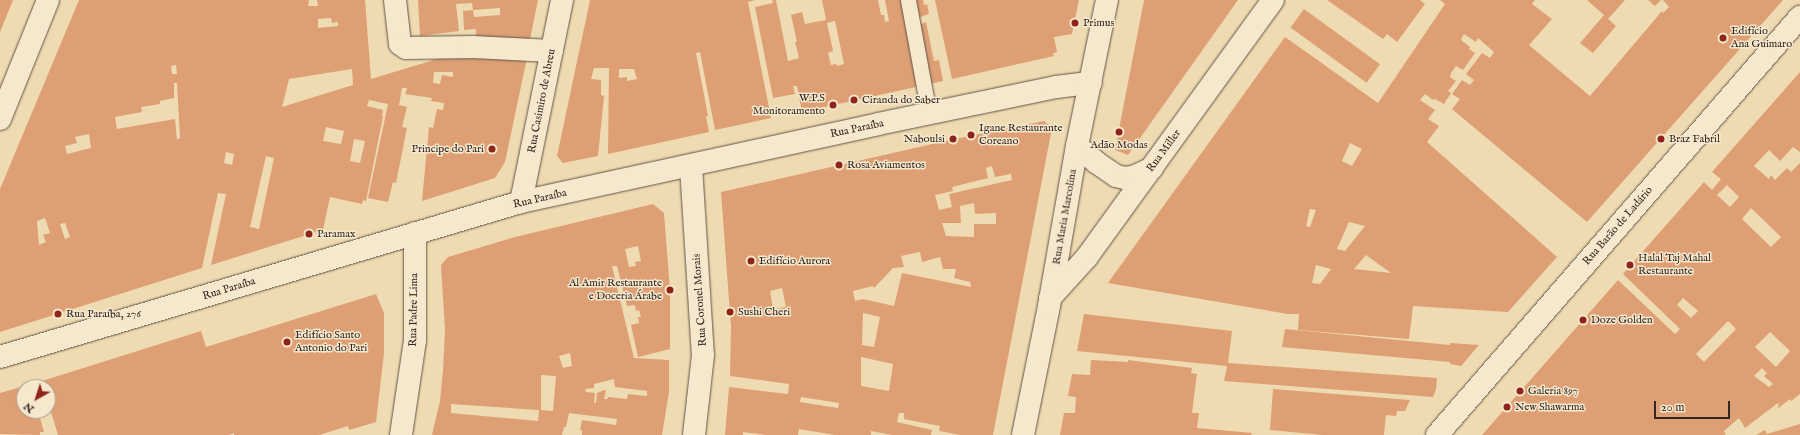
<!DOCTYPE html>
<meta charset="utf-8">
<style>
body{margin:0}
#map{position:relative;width:1800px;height:435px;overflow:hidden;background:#efdbb2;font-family:"IM FELL English",serif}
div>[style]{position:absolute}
.building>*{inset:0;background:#de9f75;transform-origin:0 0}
.roads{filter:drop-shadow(0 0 1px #625446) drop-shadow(0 0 1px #625446)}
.lane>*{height:15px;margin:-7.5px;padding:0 7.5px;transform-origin:7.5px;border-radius:7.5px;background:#f5e8cd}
.street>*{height:22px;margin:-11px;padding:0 11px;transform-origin:11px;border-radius:11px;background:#f5e8cd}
.secondary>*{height:22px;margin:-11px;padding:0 11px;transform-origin:11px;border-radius:11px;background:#f5e8cd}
.dots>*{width:11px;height:11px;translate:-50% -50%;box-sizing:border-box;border:2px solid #f5e8cd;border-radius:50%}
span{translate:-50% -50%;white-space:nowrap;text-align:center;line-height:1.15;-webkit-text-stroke:3px #f5e8cd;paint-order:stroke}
.poi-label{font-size:11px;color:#332722}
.left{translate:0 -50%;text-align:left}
.right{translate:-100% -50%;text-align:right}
.street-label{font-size:11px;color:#332722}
.north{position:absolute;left:16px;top:379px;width:40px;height:40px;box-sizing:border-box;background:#f5e8cd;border:1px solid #a79b89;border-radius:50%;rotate:219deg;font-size:11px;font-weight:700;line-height:16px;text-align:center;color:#332722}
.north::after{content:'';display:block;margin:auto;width:14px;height:18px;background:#8f2418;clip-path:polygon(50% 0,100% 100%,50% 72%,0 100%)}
.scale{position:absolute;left:1654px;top:401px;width:76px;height:18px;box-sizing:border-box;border:2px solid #332722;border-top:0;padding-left:5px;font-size:12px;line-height:14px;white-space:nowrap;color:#332722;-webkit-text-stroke:3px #f5e8cd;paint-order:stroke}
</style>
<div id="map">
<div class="building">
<i style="clip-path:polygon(0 0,13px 0,0 32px)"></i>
<i style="clip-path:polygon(evenodd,79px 0,309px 0,308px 6px,318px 6px,317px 0,365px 0,371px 79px,437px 59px,527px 58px,505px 162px,495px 178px,422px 201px,429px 127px,433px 128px,437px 109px,443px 110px,444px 103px,431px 101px,432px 98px,405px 94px,407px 88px,402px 88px,399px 105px,407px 107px,402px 127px,407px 128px,396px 183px,393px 182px,388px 202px,368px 198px,388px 104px,369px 100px,367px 106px,383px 110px,382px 116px,383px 117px,366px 201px,363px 200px,362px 204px,330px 197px,323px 230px,211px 265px,226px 194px,218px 193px,202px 268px,0 332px,0 189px,79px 0,331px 18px,332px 23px,338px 22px,338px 26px,318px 28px,318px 19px,331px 18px,79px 0,176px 65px,177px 74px,172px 74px,171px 66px,176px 65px,79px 0,352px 69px,353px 85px,282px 107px,289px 79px,352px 69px,79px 0,434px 72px,453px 72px,453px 77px,442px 75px,440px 84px,433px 83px,434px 72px,79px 0,174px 83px,177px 83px,180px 138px,177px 140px,175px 119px,117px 129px,115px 117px,142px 112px,141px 107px,160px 104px,160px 101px,174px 98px,174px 83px,79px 0,326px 127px,344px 131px,341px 144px,323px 141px,326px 127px,79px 0,89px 134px,91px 148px,67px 154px,65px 146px,77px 143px,75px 137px,89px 134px,79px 0,354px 139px,365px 141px,360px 163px,350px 161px,354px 139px,79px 0,453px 148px,463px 150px,462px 154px,452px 152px,453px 148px,79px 0,226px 152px,234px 154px,232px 165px,224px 163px,226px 152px,79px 0,266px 156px,274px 158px,259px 229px,250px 227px,266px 156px,79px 0,45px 218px,50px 233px,43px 235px,46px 242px,39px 245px,37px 221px,45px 218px,79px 0,65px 223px,70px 237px,65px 239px,60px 224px,65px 223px)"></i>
<i style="clip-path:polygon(evenodd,418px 0,538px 0,529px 44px,476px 43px,476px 29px,464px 30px,463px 11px,473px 10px,472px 3px,456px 4px,459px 31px,420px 36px,418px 0,500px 8px,500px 15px,474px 17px,473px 10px,500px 8px)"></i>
<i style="clip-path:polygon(evenodd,590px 0,755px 0,748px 2px,771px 118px,715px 130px,700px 52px,696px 53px,708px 116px,706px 116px,709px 132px,608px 154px,609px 68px,594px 68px,591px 79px,601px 80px,601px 95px,604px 96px,598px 156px,563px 163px,557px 156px,590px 0,619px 69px,634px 69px,637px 79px,627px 81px,627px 77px,619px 78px,619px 69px)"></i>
<i style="clip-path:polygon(evenodd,772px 0,776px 0,788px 61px,799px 58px,795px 42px,797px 42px,791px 15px,802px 12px,805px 24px,826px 20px,822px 0,878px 0,881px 15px,884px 15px,885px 22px,889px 21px,885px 0,923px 0,924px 5px,927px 4px,929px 14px,920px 17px,921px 24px,926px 22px,934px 61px,939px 60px,943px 81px,802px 112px,797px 86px,793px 86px,795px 94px,773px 98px,755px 7px,773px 3px,772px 0,835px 21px,844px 64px,837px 66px,836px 64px,831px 65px,828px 53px,833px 51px,827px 23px,835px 21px)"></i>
<i style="clip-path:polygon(935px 0,1079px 0,1072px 34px,1054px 37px,1057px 52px,1053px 53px,1054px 56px,952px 79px)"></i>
<i style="clip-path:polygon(1144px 0,1238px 0,1128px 155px,1115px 150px)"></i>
<i style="clip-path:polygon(1327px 0,1420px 0,1425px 4px,1397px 42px,1387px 34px,1383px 39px)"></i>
<i style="clip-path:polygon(evenodd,1440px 0,1535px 0,1532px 4px,1552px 19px,1529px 45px,1590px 96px,1662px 11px,1663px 13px,1669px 7px,1663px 0,1783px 0,1587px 222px,1452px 109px,1460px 99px,1452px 94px,1462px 80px,1470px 85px,1474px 80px,1466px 74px,1482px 53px,1490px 58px,1494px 52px,1478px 38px,1476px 42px,1464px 34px,1461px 40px,1470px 47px,1469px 49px,1475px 53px,1463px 70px,1456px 66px,1451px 73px,1450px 77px,1456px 81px,1448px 91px,1451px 93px,1444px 104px,1435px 99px,1433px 100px,1425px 94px,1420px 100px,1435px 110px,1428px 119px,1439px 126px,1427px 142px,1557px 257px,1508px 312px,1413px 306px,1409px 339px,1298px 330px,1299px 314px,1288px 314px,1108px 283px,1285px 37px,1378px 103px,1445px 4px,1440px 0,1350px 143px,1362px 149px,1352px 166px,1342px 161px,1350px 143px,1440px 0,1310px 209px,1316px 210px,1310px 227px,1306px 226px,1310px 209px,1440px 0,1349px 222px,1365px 226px,1345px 251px,1337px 249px,1349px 222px,1440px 0,1366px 255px,1391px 273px,1354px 269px,1366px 255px,1440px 0,1316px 265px,1331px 269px,1320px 284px,1312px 283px,1316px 265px)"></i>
<i style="clip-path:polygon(1587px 0,1625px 0,1608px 19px,1616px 26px,1593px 53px,1580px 43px,1604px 15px)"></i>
<i style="clip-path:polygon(1648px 0,1661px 0,1655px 6px)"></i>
<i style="left:1304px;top:9px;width:94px;height:23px;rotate:36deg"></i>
<i style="clip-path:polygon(evenodd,1800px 72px,1800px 152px,1793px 147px,1780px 161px,1769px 150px,1754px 166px,1769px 179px,1771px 175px,1775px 180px,1787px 168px,1791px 172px,1800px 163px,1800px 394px,1791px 401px,1790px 399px,1777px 409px,1779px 405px,1778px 403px,1745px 428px,1739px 418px,1724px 431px,1726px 435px,1482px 435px,1618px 280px,1675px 334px,1680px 329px,1623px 274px,1704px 182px,1712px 190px,1721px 179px,1712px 172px,1800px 72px,1727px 185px,1739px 197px,1730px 207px,1717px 195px,1727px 185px,1800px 72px,1751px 208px,1781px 237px,1771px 247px,1742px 219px,1751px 208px,1800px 72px,1683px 298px,1698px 311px,1691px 318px,1677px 305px,1683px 298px,1800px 72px,1728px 321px,1736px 329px,1704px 362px,1696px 354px,1728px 321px,1800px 72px,1770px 332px,1790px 351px,1776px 367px,1755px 347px,1770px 332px,1800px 72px,1762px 368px,1767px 373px,1764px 376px,1773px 384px,1769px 387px,1754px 376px,1762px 368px)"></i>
<i style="clip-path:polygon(evenodd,1044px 121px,1052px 128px,993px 435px,961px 435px,939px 431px,940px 426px,904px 419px,904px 413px,899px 413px,897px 422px,932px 430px,931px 435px,892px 435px,871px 431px,871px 435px,835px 435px,799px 429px,798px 435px,767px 435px,743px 432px,743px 435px,725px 435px,729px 387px,788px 394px,789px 384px,730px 376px,731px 327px,721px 192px,950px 140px,1044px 121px,992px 166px,995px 177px,1011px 174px,1012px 180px,949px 194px,952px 207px,939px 210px,935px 195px,953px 191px,952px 187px,988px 178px,986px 168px,992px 166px,1044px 121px,974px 203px,975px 214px,996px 213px,996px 224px,974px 224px,974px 237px,946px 236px,942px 223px,961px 223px,960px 206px,974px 203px,1044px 121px,920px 252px,922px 262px,940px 257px,943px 269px,956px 269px,954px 278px,970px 282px,971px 287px,902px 273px,894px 306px,863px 299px,855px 301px,853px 291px,873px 286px,874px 288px,893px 268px,904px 267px,901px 256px,920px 252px,1044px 121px,782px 288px,786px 307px,773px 309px,770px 291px,782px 288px,1044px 121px,863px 313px,880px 317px,874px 347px,862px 345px,863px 313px,1044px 121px,861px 357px,893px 364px,889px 391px,861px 386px,861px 357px,1044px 121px,801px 397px,839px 403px,838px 408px,800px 402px,801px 397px)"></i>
<i style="clip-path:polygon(evenodd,653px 204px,664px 213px,670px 290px,670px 349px,638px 357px,631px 325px,639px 323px,638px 317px,641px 317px,639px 310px,636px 311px,635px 305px,627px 306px,617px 266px,612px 266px,634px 358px,669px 360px,669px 392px,662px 435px,582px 435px,582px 430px,580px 430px,582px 420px,616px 425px,617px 419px,569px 413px,566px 427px,564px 427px,562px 435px,432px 435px,440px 401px,443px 370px,445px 330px,441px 265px,448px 257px,515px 237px,653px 204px,638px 246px,641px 261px,635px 262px,636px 266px,629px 267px,625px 249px,638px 246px,653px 204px,570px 353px,572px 366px,563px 368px,559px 356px,570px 353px,653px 204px,541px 375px,556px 376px,553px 411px,541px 410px,541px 375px,653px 204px,614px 379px,615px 387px,647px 391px,647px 396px,628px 394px,627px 399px,608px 397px,607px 399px,604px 399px,606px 390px,604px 390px,597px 393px,596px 403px,594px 403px,595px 393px,586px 392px,585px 389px,594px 388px,594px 384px,614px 379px,653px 204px,451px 404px,539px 410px,538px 421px,451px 413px,451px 404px)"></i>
<i style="clip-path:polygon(376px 294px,384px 313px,384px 353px,376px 422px,349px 430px,348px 426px,319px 435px,234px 435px,234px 433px,229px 435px,58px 435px,48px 402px,48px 387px,43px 387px,42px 381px,201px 331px,206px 347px)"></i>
<i style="clip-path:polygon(1084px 314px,1232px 331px,1228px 363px,1437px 378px,1436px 389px,1433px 397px,1224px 381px,1227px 366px,1077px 351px)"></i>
<i style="clip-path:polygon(1285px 329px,1450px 345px,1450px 343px,1479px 345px,1461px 366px,1450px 364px,1450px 362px,1282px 347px)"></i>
<i style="clip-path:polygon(1091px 360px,1128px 362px,1128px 360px,1192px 368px,1191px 373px,1197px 374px,1192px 413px,1199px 413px,1197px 428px,1252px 433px,1251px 435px,1060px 435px,1064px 413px,1075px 413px,1076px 397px,1068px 396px,1072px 374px,1090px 375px)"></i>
<i style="clip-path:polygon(31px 384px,31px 387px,24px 387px,24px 411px,38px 411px,44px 432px,40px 432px,40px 435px,0 434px,0 393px)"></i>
<i style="clip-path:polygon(1273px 389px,1410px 400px,1405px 411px,1397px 411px,1396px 416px,1386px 415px,1384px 435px,1323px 435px,1270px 430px)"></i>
<i style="clip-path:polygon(1800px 424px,1800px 435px,1756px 435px,1765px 430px,1767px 434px)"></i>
</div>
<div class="roads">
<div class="lane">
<i style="left:908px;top:0;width:116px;rotate:79.6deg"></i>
</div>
<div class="street">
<i style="left:395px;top:0;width:44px;rotate:83.5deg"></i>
<i style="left:400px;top:44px;width:7px;rotate:34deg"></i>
<i style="left:406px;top:48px;width:67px;rotate:-0.9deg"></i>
<i style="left:473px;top:47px;width:79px;rotate:2.9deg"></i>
<i style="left:521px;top:202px;width:206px;rotate:-78.5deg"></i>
<i style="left:401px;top:435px;width:96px;rotate:-81.6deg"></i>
<i style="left:415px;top:340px;width:107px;rotate:-90deg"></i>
</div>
<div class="secondary">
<i style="left:0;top:119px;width:128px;rotate:-68deg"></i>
<i style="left:1077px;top:146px;width:26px;rotate:40deg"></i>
<i style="left:1097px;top:163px;width:23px;rotate:34deg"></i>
<i style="left:1116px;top:176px;width:9px;rotate:13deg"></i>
<i style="left:1125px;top:178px;width:8px;rotate:-7deg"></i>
<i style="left:1133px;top:177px;width:21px;rotate:-25deg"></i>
<i style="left:691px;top:166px;width:189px;rotate:86.4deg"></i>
<i style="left:703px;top:355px;width:81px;rotate:96.4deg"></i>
<i style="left:1050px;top:298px;width:55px;rotate:-47.9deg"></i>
<i style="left:1087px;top:257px;width:317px;rotate:-54.1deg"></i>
<i style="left:0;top:357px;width:544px;rotate:-16.57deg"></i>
<i style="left:521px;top:202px;width:365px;rotate:-12.3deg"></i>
<i style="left:878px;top:124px;width:182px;rotate:-11.7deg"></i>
<i style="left:1056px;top:87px;width:35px;rotate:-7deg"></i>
<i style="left:1023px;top:435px;width:132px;rotate:-78.6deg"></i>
<i style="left:1049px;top:306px;width:162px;rotate:-80.1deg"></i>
<i style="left:1077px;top:146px;width:149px;rotate:-78.4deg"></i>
<i style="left:1437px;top:435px;width:554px;rotate:-49.03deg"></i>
</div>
</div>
<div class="dots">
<i style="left:1075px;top:23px;background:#8f2418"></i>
<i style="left:1723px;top:38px;background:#8f2418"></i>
<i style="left:854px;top:100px;background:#8f2418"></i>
<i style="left:833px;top:105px;background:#8f2418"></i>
<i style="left:1119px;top:132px;background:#8f2418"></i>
<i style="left:971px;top:135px;background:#8f2418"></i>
<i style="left:953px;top:139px;background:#8f2418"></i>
<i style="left:1661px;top:139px;background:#8f2418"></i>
<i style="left:492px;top:149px;background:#8f2418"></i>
<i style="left:839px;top:165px;background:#8f2418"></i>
<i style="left:309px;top:234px;background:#8f2418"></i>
<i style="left:751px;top:261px;background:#8f2418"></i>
<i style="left:1630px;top:265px;background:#8f2418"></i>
<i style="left:670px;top:290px;background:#8f2418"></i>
<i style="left:730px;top:312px;background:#8f2418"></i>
<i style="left:58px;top:314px;background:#8f2418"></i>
<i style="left:1583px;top:320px;background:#8f2418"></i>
<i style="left:287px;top:342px;background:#8f2418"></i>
<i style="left:1520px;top:391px;background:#8f2418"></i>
<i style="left:1507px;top:407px;background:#8f2418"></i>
</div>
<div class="poi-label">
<span class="left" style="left:1083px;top:23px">Primus</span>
<span class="left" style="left:1731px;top:38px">Edifício<br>Ana Guimaro</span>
<span class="right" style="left:825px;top:105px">W.P.S<br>Monitoramento</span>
<span class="left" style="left:862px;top:100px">Ciranda do Saber</span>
<span class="left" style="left:979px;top:135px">Igane Restaurante<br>Coreano</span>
<span class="right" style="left:945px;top:139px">Naboulsi</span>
<span class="left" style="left:1669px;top:139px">Braz Fabril</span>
<span style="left:1119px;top:145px">Adão Modas</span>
<span class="right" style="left:484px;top:149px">Principe do Pari</span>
<span class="left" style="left:847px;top:165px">Rosa Aviamentos</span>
<span class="left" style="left:317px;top:234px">Paramax</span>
<span class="left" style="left:1638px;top:265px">Halal Taj Mahal<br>Restaurante</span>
<span class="left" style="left:759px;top:261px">Edifício Aurora</span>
<span class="right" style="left:662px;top:290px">Al Amir Restaurante<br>e Doceria Árabe</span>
<span class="left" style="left:738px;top:312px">Sushi Cheri</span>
<span class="left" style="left:66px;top:314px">Rua Paraíba, 276</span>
<span class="left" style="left:1591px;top:320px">Doze Golden</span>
<span class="left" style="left:295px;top:342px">Edifício Santo<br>Antonio do Pari</span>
<span class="left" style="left:1528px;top:391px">Galeria 897</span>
<span class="left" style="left:1515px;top:407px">New Shawarma</span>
</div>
<div class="street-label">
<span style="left:542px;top:101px;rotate:-79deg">Rua Casimiro de Abreu</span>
<span style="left:857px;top:129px;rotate:-12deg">Rua Paraíba</span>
<span style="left:1164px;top:151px;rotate:-54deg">Rua Miller</span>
<span style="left:540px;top:199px;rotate:-13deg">Rua Paraíba</span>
<span style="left:1065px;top:217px;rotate:-80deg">Rua Maria Marcolina</span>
<span style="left:1618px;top:226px;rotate:-49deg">Rua Barão de Ladário</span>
<span style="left:229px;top:289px;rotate:-17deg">Rua Paraíba</span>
<span style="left:700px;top:300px;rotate:-94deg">Rua Coronel Morais</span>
<span style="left:414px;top:310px;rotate:-89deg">Rua Padre Lima</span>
</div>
<div class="north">N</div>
<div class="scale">20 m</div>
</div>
